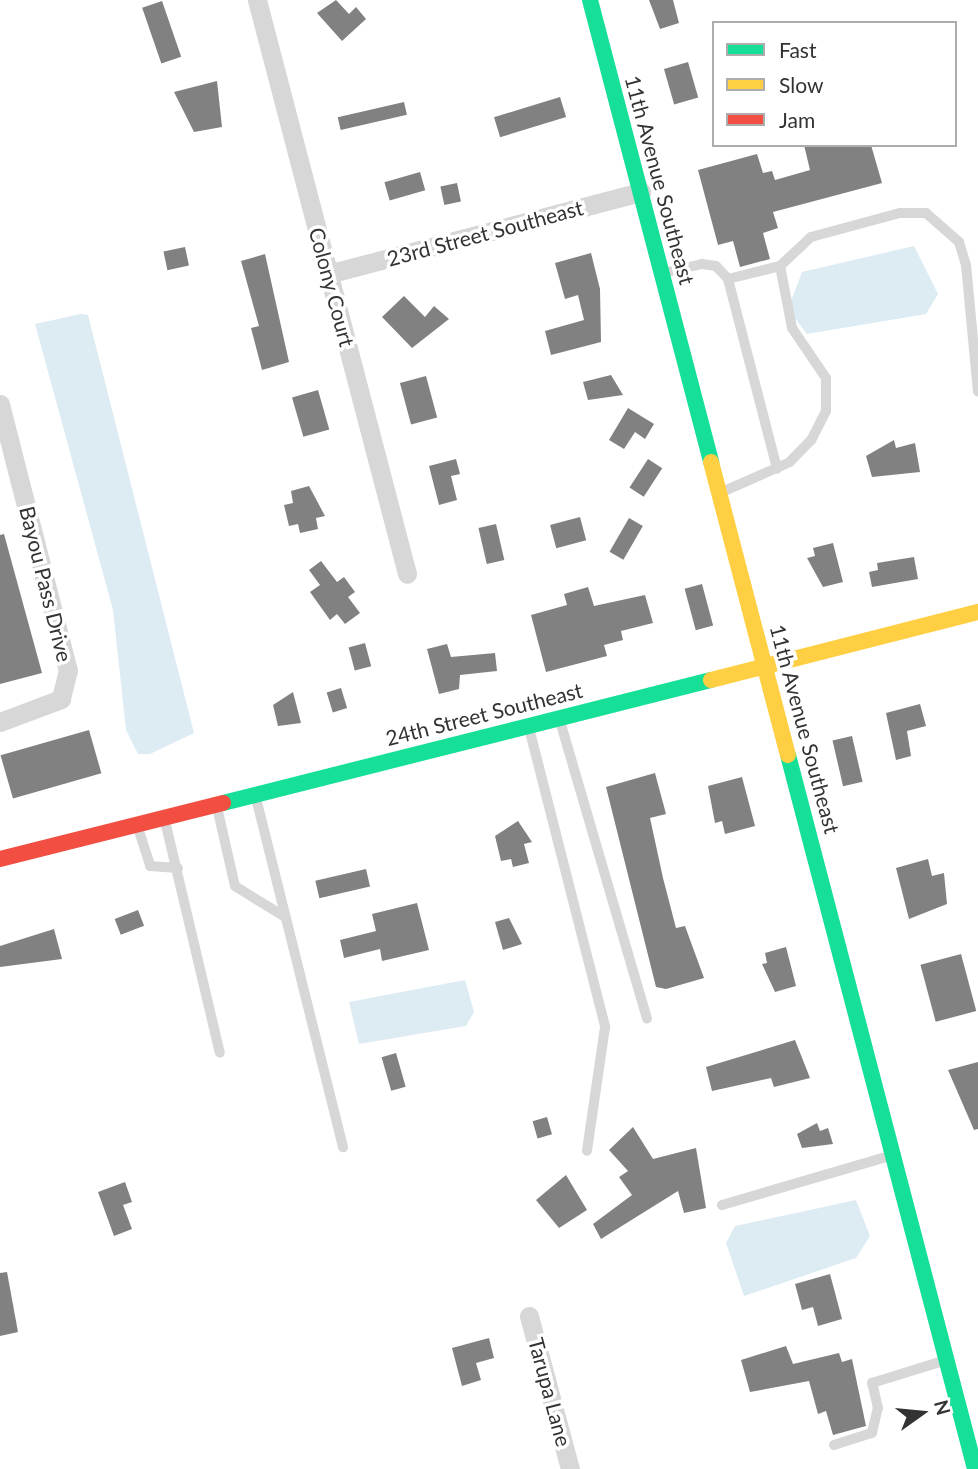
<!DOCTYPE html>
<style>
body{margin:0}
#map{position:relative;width:978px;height:1469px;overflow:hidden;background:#fff;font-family:Lato,sans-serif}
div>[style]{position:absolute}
.water>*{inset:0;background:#ddebf3}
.building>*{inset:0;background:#818181;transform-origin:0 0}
.lane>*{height:10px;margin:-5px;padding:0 5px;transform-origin:5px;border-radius:5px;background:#d7d7d7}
.street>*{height:19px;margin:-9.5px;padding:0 9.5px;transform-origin:9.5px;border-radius:9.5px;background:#d7d7d7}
.fast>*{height:16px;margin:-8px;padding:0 8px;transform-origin:8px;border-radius:8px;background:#16e098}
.slow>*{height:16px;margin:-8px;padding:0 8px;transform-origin:8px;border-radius:8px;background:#ffcf43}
.jam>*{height:16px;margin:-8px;padding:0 8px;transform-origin:8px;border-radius:8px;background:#f24e42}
span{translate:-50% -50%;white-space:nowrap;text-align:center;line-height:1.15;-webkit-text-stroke:7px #fff;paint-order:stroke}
.street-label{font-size:21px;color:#333}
.legend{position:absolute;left:712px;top:21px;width:245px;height:126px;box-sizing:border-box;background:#fff;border:2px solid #adadad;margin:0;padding:9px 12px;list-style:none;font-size:21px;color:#333}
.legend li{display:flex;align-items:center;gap:14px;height:35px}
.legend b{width:35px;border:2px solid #adadad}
.north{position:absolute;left:887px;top:1378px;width:70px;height:70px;-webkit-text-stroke:5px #fff;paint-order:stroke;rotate:75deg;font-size:19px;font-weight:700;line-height:28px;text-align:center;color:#333}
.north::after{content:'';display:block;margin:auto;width:24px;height:32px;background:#333;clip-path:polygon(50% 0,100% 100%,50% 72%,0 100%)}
</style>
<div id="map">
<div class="water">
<i style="clip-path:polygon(914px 246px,938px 294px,926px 314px,807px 334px,788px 309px,802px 272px)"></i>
<i style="clip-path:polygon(81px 314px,88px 315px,194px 733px,150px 754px,138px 754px,126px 730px,113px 610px,35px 324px)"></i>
<i style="clip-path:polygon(465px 980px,474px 1012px,466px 1026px,359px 1044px,349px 1002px)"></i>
<i style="clip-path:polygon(856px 1200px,870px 1236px,856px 1258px,744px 1296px,726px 1243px,735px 1226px)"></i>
</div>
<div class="building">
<i style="clip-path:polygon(336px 0,349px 14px,356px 7px,366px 19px,342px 41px,317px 13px)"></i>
<i style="clip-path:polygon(649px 0,673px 0,679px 23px,660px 29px)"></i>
<i style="left:162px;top:1px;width:59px;height:21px;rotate:71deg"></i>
<i style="left:688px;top:62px;width:37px;height:25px;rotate:74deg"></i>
<i style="clip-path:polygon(217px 81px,222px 127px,194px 132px,174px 92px)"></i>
<i style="left:560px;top:97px;width:21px;height:69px;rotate:73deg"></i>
<i style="left:404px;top:102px;width:13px;height:68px;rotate:77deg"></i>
<i style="clip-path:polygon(804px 145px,871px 145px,882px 183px,773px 212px,778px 228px,763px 233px,770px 259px,740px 267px,733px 241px,718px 245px,698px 170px,757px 154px,763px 173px,772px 171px,775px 180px,810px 170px)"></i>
<i style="left:420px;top:172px;width:19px;height:37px;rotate:74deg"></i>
<i style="left:457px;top:183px;width:19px;height:17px;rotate:78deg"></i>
<i style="left:185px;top:247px;width:19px;height:22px;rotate:78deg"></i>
<i style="clip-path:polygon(591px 253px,600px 289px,601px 342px,551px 355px,545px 331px,584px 320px,578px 295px,565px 299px,555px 263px)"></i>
<i style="clip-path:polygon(265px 254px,289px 362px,262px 370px,251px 328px,259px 326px,241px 261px)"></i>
<i style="clip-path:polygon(404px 296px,425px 317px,434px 306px,449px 319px,412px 348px,382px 317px)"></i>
<i style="clip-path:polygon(611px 375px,623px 395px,588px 400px,583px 382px)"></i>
<i style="left:426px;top:376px;width:43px;height:27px;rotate:75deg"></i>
<i style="left:318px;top:390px;width:41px;height:27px;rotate:74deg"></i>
<i style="clip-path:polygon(628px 408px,654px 424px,645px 439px,635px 432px,624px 449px,609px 440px)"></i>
<i style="clip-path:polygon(894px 440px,896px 448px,915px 443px,920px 472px,872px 477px,866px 456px)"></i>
<i style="clip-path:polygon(456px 459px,460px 474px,451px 476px,457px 500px,439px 505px,429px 466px)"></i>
<i style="left:648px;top:459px;width:17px;height:34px;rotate:33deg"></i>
<i style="clip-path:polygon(309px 486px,325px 516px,316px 518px,318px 529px,300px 533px,298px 524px,289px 526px,284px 505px,293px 503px,291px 491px)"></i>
<i style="left:580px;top:517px;width:24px;height:31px;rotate:75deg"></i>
<i style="left:629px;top:518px;width:16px;height:39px;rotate:30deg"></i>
<i style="left:496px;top:524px;width:37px;height:18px;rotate:77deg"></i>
<i style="clip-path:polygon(4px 534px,42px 673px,0 684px,0 535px)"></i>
<i style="clip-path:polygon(833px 543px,843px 582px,823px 587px,807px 558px,815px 556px,813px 548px)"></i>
<i style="clip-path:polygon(914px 557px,918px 579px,872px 587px,869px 572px,878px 570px,877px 563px)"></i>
<i style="clip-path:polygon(321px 561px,337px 582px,344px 577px,355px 592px,348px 597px,360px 613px,345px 624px,337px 614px,330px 620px,310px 592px,320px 585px,309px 570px)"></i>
<i style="left:702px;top:584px;width:43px;height:18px;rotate:75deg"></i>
<i style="clip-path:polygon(588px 587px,594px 606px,645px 595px,653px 623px,621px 631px,623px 640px,604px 645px,607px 656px,546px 672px,531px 615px,567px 605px,564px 594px)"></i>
<i style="left:365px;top:643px;width:24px;height:17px;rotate:75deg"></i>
<i style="clip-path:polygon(447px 644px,451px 657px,495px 653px,497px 671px,460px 675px,459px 689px,439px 694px,427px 649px)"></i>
<i style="left:341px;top:688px;width:21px;height:15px;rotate:73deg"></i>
<i style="clip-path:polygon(293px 692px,301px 723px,278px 726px,273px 705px)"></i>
<i style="clip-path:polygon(920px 704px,926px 726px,907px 731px,911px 756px,896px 760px,886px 713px)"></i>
<i style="left:89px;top:730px;width:45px;height:92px;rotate:74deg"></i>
<i style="left:852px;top:736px;width:47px;height:20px;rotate:77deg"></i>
<i style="clip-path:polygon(655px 773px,666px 814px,650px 818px,663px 878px,676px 928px,685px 926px,704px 978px,666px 989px,656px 987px,606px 787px)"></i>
<i style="clip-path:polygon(742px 777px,755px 826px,725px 834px,722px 821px,715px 823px,708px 786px)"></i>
<i style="clip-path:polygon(518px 821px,532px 842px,524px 844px,529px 863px,513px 867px,511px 859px,501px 861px,495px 836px)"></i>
<i style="clip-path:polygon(928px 859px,932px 876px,944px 873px,947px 904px,909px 919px,896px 868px)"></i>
<i style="left:366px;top:869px;width:18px;height:52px;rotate:77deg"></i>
<i style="clip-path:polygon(417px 903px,429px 950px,382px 961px,380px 949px,344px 958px,340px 940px,376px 931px,372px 914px)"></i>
<i style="left:138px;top:910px;width:17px;height:25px;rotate:69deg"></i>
<i style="clip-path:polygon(509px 918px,522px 944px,503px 950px,495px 922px)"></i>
<i style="clip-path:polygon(54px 929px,62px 959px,0 967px,0 946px)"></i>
<i style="clip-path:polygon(786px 947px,796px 986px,775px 992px,762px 964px,767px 963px,765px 953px)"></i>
<i style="left:961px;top:954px;width:59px;height:42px;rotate:75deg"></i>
<i style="clip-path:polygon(795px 1040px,810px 1078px,774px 1087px,771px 1078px,712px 1091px,706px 1067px)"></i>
<i style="left:396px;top:1053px;width:35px;height:15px;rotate:74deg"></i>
<i style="clip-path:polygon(978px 1062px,978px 1129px,974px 1130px,948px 1070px)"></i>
<i style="left:547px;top:1117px;width:18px;height:15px;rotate:74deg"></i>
<i style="clip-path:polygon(817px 1123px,820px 1131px,828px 1128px,833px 1144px,802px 1148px,797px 1134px)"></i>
<i style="clip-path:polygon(633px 1127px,653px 1159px,696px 1148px,706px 1208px,684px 1213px,678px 1191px,601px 1239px,593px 1224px,632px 1195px,619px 1177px,628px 1171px,609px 1150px)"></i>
<i style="clip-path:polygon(566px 1175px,587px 1210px,559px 1228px,536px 1200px)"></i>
<i style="clip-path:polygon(125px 1182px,132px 1202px,123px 1205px,132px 1229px,114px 1236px,98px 1192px)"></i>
<i style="clip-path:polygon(7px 1272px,18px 1332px,0 1336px,0 1273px)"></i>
<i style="clip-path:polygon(830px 1274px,842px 1319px,818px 1326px,813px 1307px,802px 1310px,795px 1284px)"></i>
<i style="clip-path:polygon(489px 1338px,494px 1358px,476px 1363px,481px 1380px,462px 1386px,452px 1348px)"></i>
<i style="clip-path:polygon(786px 1346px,793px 1364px,839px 1353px,842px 1362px,852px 1359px,866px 1426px,833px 1435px,826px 1411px,818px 1414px,809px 1381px,750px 1392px,741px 1360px)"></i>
</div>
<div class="lane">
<i style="left:780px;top:266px;width:42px;rotate:-43.1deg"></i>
<i style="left:811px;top:237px;width:92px;rotate:-15.1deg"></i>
<i style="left:900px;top:213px;width:26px"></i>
<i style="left:926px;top:213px;width:44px;rotate:41.3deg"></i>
<i style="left:959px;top:242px;width:24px;rotate:73deg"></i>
<i style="left:966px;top:265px;width:127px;rotate:84.6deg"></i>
<i style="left:663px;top:273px;width:40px;rotate:-13deg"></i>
<i style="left:702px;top:264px;width:14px;rotate:8deg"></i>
<i style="left:716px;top:266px;width:18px;rotate:47deg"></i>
<i style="left:728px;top:279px;width:54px;rotate:-14deg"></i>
<i style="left:780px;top:266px;width:63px;rotate:79deg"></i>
<i style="left:792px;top:328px;width:60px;rotate:55.8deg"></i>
<i style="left:826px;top:378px;width:33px;rotate:90deg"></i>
<i style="left:826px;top:411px;width:33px;rotate:117deg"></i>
<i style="left:811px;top:440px;width:30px;rotate:134deg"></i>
<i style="left:790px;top:462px;width:74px;rotate:156.2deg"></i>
<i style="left:728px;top:279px;width:196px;rotate:75.5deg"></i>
<i style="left:560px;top:721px;width:310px;rotate:73.7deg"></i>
<i style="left:529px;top:728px;width:309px;rotate:75.7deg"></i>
<i style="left:605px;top:1027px;width:125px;rotate:98.3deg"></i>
<i style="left:256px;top:798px;width:360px;rotate:76deg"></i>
<i style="left:217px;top:807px;width:81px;rotate:77.2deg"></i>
<i style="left:235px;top:886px;width:59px;rotate:31.8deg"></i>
<i style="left:165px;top:821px;width:238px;rotate:76.7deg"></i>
<i style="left:138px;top:828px;width:40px;rotate:72deg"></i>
<i style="left:150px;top:866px;width:28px;rotate:4deg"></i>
<i style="left:722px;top:1205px;width:175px;rotate:-16.3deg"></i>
<i style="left:834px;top:1445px;width:40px;rotate:-18deg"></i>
<i style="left:872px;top:1433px;width:26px;rotate:-77deg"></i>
<i style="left:878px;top:1408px;width:26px;rotate:-103deg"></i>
<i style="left:872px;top:1383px;width:74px;rotate:-17.2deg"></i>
</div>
<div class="street">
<i style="left:257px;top:0;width:593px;rotate:75.35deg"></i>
<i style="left:328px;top:274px;width:324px;rotate:-14.7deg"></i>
<i style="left:0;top:404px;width:275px;rotate:75.7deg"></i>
<i style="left:68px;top:670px;width:30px;rotate:104deg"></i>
<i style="left:61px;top:699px;width:65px;rotate:159.3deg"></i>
<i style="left:529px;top:1316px;width:158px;rotate:75deg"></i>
</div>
<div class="fast">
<i style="left:590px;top:0;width:478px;rotate:75.3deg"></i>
<i style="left:788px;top:755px;width:738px;rotate:75.32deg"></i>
<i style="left:223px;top:803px;width:503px;rotate:-14.15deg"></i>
</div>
<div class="slow">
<i style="left:711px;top:462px;width:303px;rotate:75.3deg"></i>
<i style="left:711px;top:680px;width:276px;rotate:-14.3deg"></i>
</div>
<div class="jam">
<i style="left:0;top:859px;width:230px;rotate:-14.1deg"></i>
</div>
<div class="street-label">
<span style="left:660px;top:180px;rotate:75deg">11th Avenue Southeast</span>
<span style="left:485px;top:233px;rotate:-15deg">23rd Street Southeast</span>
<span style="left:332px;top:287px;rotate:75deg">Colony Court</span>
<span style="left:46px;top:584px;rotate:76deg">Bayou Pass Drive</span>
<span style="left:484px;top:714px;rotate:-14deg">24th Street Southeast</span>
<span style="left:805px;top:729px;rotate:75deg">11th Avenue Southeast</span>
<span style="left:550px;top:1392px;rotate:75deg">Tarupa Lane</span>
</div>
<ul class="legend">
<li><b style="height:9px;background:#16e098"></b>Fast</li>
<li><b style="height:9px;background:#ffcf43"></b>Slow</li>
<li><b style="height:9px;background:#f24e42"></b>Jam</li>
</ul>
<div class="north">N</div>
</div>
